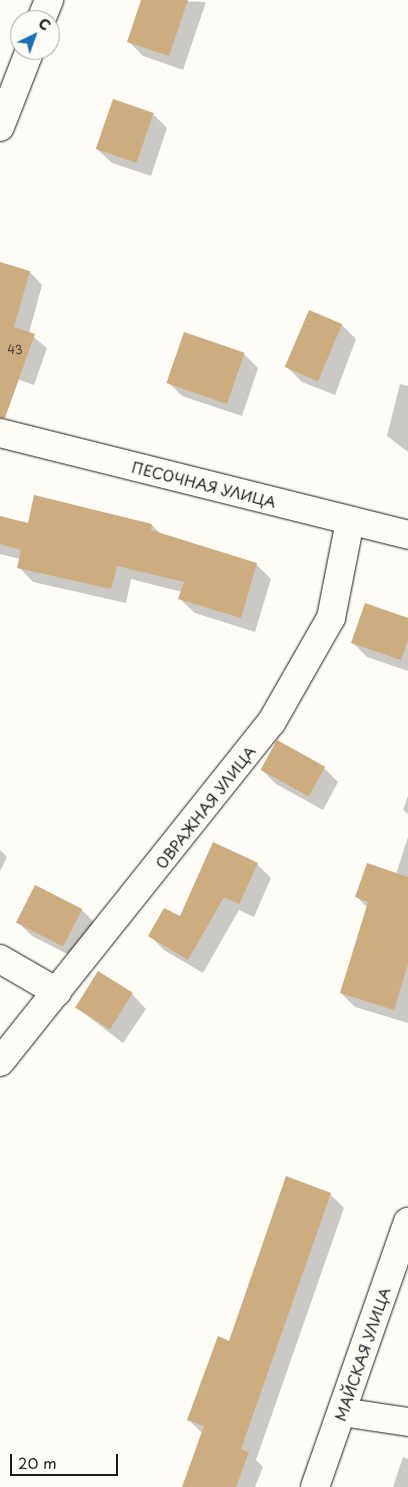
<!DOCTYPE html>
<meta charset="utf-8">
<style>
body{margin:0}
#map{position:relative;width:408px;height:1487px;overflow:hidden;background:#fdfcf7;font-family:"Playpen Sans",sans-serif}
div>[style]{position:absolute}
.shadow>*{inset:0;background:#0003}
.building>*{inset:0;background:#ccad80;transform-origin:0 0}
.roads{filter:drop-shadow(0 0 1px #1c1c1c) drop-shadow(0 0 1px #1c1c1c)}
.minor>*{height:28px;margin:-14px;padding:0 14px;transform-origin:14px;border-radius:14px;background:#fdfcf7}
span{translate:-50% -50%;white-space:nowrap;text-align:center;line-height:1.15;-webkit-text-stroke:4px #fdfcf7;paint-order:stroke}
.number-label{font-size:12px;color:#484035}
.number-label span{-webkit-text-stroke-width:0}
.street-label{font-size:15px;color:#1c1c1c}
.north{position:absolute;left:10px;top:10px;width:50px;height:50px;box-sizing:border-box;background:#fdfcf7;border:1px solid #a3a29f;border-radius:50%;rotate:42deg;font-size:14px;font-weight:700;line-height:20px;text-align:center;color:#1c1c1c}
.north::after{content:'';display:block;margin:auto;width:18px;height:22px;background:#1f6fb2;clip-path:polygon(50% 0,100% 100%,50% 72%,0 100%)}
.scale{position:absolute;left:10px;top:1454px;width:108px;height:22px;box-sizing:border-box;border:2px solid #1c1c1c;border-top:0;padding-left:6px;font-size:15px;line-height:18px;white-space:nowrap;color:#1c1c1c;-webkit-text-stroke:4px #fdfcf7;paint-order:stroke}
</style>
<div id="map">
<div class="shadow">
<i style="clip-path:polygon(143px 0,206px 2px,183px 70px,143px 56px,129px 42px)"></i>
<i style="clip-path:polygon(153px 114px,167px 128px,151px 176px,112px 163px,97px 149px)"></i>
<i style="clip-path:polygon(1px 264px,30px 272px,42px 285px,29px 333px,47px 348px,34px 385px,0 373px)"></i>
<i style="clip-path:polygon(309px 312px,342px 325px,356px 339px,335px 395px,302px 382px,288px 368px)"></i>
<i style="clip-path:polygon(244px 354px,258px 368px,242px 416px,182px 396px,168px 382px)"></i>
<i style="clip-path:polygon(400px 384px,408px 386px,408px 452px,387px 436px)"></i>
<i style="clip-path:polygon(0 517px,29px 524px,152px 525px,162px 535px,256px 564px,271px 579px,255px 632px,195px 613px,180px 599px,182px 592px,131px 579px,126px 603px,33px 582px,19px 567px,20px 559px,0 554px)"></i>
<i style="clip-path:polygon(408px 619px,408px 671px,367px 657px,353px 643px)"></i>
<i style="clip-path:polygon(324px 768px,338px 782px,323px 810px,276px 784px,262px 770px)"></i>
<i style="clip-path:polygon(408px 796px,408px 814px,403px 810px)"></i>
<i style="clip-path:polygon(408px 837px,408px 1023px,355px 1007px,341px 993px,368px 908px,357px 897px,396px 874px)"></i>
<i style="clip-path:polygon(0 850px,7px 857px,0 871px)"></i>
<i style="clip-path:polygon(257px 864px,271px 878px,254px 917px,239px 910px,203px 973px,164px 950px,150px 936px)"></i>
<i style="clip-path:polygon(82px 910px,96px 924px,77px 959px,32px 936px,18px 922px)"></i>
<i style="clip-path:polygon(132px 994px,146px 1009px,123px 1043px,76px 1007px)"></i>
<i style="clip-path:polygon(330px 1194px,344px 1208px,256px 1460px,263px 1467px,255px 1487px,183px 1487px,203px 1434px,188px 1419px,230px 1342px)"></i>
<i style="clip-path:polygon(403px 1457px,408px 1459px,408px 1487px,393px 1487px)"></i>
</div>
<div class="building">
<i style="clip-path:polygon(141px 0,188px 0,169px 56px,127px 42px)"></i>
<i style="left:113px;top:99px;width:43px;height:53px;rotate:19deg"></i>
<i style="clip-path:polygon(0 262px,30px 271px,14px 327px,35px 334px,5px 418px,0 418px)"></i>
<i style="left:309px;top:310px;width:36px;height:62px;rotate:23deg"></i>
<i style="left:184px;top:332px;width:64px;height:54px;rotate:19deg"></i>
<i style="clip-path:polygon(34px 495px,152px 524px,151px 530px,257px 563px,241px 618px,178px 599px,184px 582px,117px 566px,111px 589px,17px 568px,21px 550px,0 544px,0 516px,28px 523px)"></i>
<i style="clip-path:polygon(365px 603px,408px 618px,408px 640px,401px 660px,351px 643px)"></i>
<i style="left:277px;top:740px;width:55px;height:34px;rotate:29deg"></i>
<i style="clip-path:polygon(213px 842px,258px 863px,239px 904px,224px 897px,188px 960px,148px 936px,164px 908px,180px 916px)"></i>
<i style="clip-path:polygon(367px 863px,408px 877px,408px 964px,394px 1010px,340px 993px,368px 902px,355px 897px)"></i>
<i style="left:35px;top:885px;width:53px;height:42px;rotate:27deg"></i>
<i style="left:98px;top:971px;width:41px;height:43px;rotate:32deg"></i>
<i style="clip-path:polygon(286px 1176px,331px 1193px,241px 1449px,249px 1452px,236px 1487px,182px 1487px,204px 1426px,187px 1420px,218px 1336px,229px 1341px)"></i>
</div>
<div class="roads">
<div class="minor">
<i style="left:41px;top:20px;width:22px;rotate:-68deg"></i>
<i style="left:0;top:127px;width:83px;rotate:-68.7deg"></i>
<i style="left:0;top:433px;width:421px;rotate:14deg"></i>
<i style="left:0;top:959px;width:66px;rotate:30.1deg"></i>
<i style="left:0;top:1062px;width:434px;rotate:-51.4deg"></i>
<i style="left:271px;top:723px;width:121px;rotate:-60.3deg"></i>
<i style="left:331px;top:618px;width:99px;rotate:-78.9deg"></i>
<i style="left:342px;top:1412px;width:67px;rotate:8.6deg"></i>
<i style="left:315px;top:1487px;width:281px;rotate:-70.7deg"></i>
</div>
</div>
<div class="number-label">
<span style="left:15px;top:350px">43</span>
</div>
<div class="street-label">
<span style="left:204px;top:484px;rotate:14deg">ПЕСОЧНАЯ УЛИЦА</span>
<span style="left:205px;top:807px;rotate:-52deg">ОВРАЖНАЯ УЛИЦА</span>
<span style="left:362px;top:1354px;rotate:-71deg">МАЙСКАЯ УЛИЦА</span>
</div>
<div class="north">С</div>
<div class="scale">20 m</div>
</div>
